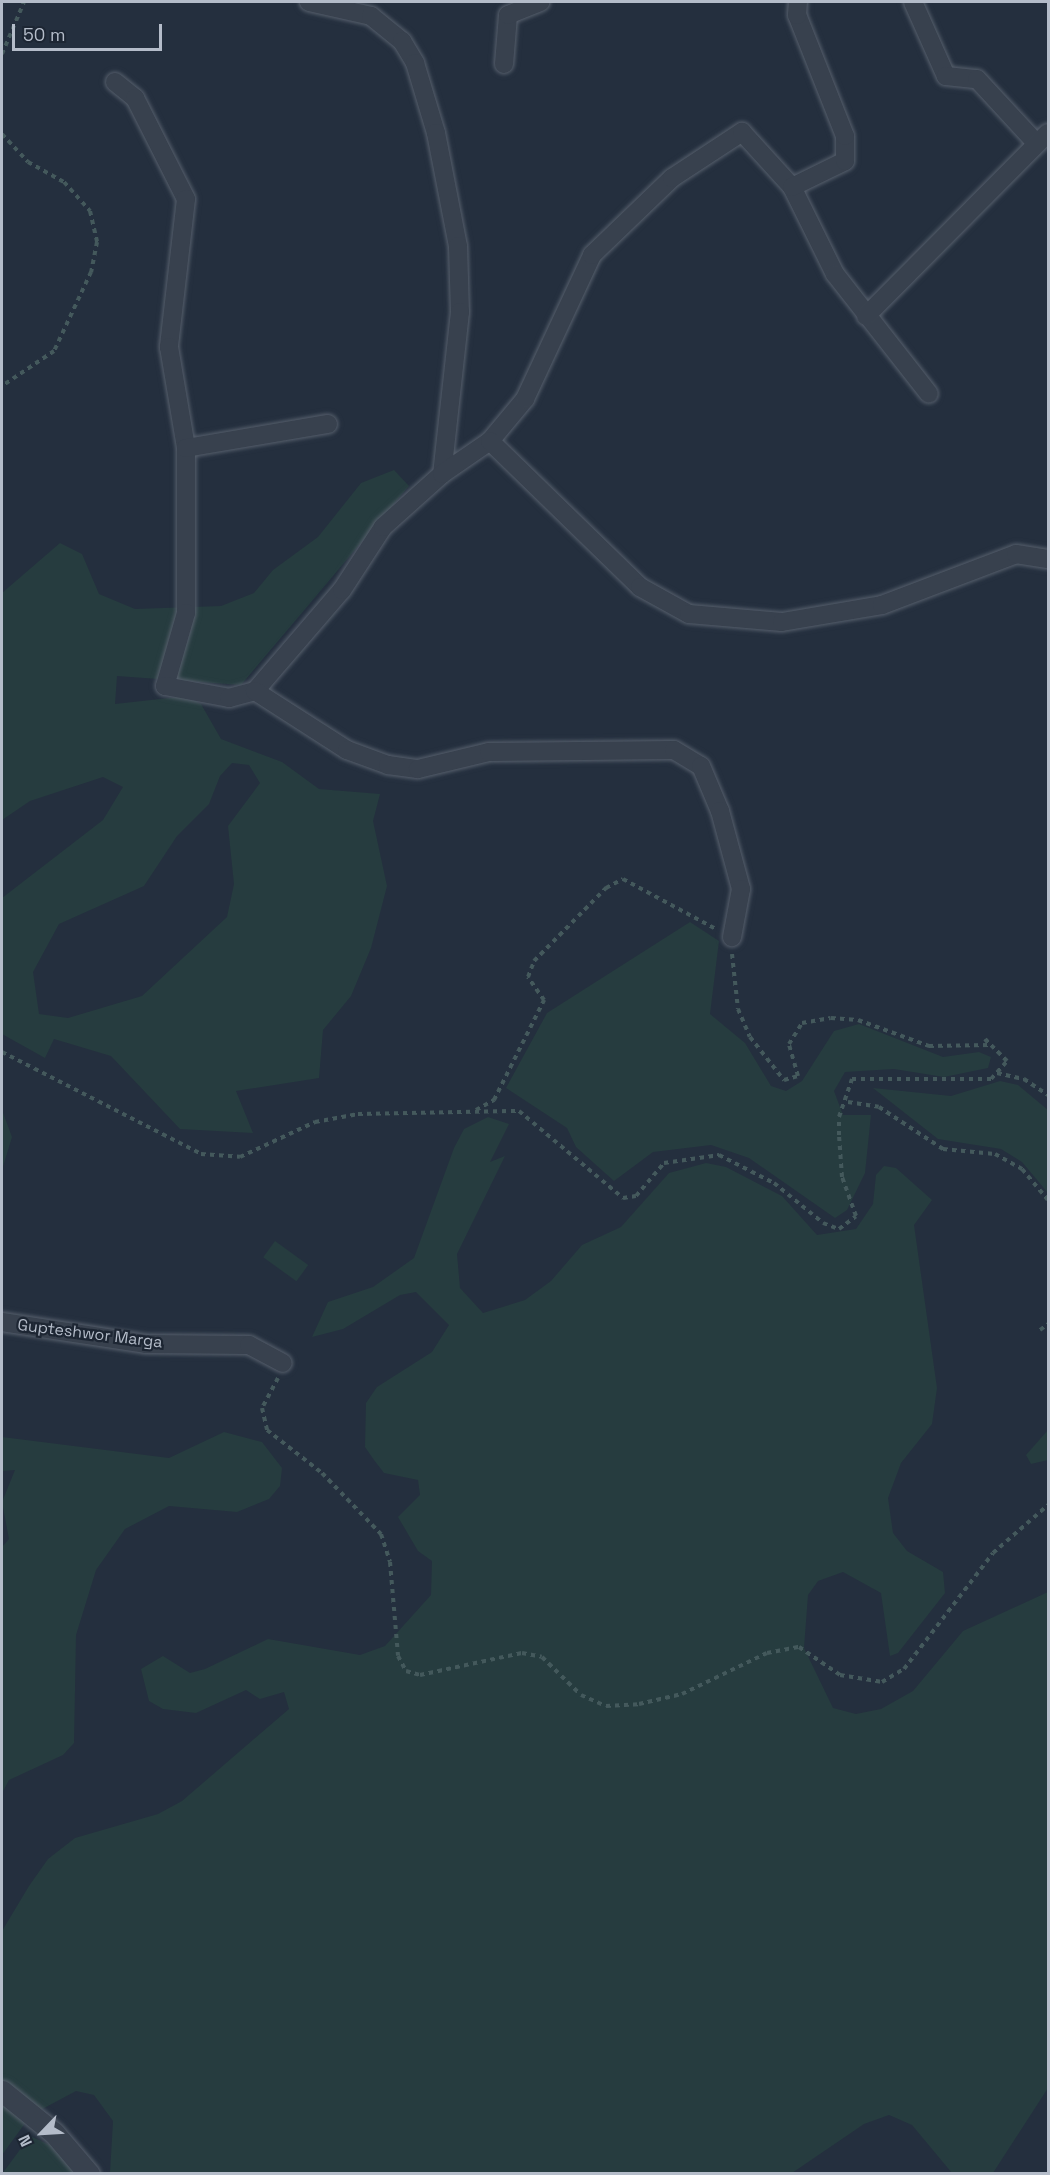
<!DOCTYPE html>
<style>
body{margin:0}
#map{position:relative;width:1050px;height:2175px;overflow:hidden;background:#242f3e;font-family:"Space Grotesk",sans-serif}
div>[style]{position:absolute}
.green>*{inset:0;background:#263c3f;transform-origin:0 0}
.path>*{height:4px;margin-top:-2px;transform-origin:0;background:repeating-linear-gradient(90deg,#44595c 0 4.5px,transparent 0 9px)}
.roads{filter:drop-shadow(0 0 2px #565f6c) drop-shadow(0 0 2px #565f6c)}
.minor>*{height:18px;margin:-9px;padding:0 9px;transform-origin:9px;border-radius:9px;background:#38414e}
.tertiary>*{height:21px;margin:-10.5px;padding:0 10.5px;transform-origin:10.5px;border-radius:10.5px;background:#38414e}
span{translate:-50% -50%;white-space:nowrap;text-align:center;line-height:1.15;-webkit-text-stroke:4.5px #1d2633;paint-order:stroke}
.street-label{font-size:16px;color:#b4bcc9}
.frame{position:absolute;inset:0;border:3px solid #b4bcc9;pointer-events:none}
.north{position:absolute;left:12px;top:2103px;width:60px;height:60px;-webkit-text-stroke:4px #1d2633;paint-order:stroke;rotate:245deg;font-size:16px;font-weight:700;line-height:24px;text-align:center;color:#b4bcc9}
.north::after{content:'';display:block;margin:auto;width:21px;height:27px;background:#b4bcc9;clip-path:polygon(50% 0,100% 100%,50% 72%,0 100%)}
.scale{position:absolute;left:12px;top:24px;width:150px;height:27px;box-sizing:border-box;border:3px solid #b4bcc9;border-top:0;padding-left:8px;font-size:18px;line-height:21px;white-space:nowrap;color:#b4bcc9;-webkit-text-stroke:4px #1d2633;paint-order:stroke}
</style>
<div id="map">
<div class="green">
<i style="clip-path:polygon(evenodd,394px 470px,409px 486px,241px 685px,117px 676px,115px 704px,187px 696px,201px 704px,221px 739px,282px 762px,319px 789px,380px 794px,373px 821px,387px 886px,371px 948px,351px 996px,323px 1030px,319px 1078px,236px 1091px,253px 1133px,180px 1129px,111px 1056px,54px 1039px,45px 1058px,2px 1034px,2px 898px,103px 820px,123px 787px,103px 777px,30px 801px,2px 820px,2px 593px,60px 543px,82px 554px,99px 594px,135px 609px,221px 606px,254px 593px,273px 570px,318px 537px,361px 483px,394px 470px,232px 763px,249px 765px,260px 783px,228px 826px,234px 884px,227px 917px,142px 996px,68px 1018px,39px 1014px,33px 972px,59px 924px,144px 886px,177px 836px,209px 804px,220px 776px,232px 763px)"></i>
<i style="clip-path:polygon(690px 922px,719px 941px,710px 1014px,745px 1043px,771px 1086px,786px 1091px,802px 1081px,834px 1031px,859px 1024px,943px 1057px,979px 1052px,991px 1057px,988px 1068px,944px 1077px,894px 1069px,845px 1072px,834px 1091px,843px 1115px,871px 1115px,865px 1173px,847px 1210px,835px 1218px,749px 1158px,711px 1145px,653px 1152px,614px 1181px,576px 1147px,567px 1128px,506px 1088px,547px 1013px)"></i>
<i style="clip-path:polygon(1000px 1081px,1018px 1085px,1048px 1110px,1048px 1193px,1022px 1162px,1001px 1149px,938px 1139px,873px 1088px,951px 1096px)"></i>
<i style="clip-path:polygon(2px 1110px,12px 1137px,2px 1170px)"></i>
<i style="clip-path:polygon(488px 1117px,509px 1124px,490px 1162px,505px 1156px,457px 1254px,460px 1288px,483px 1313px,525px 1300px,551px 1281px,582px 1245px,621px 1227px,669px 1173px,706px 1163px,726px 1167px,782px 1196px,817px 1235px,856px 1229px,873px 1204px,876px 1175px,884px 1166px,896px 1168px,932px 1200px,914px 1225px,937px 1388px,932px 1424px,901px 1463px,888px 1498px,893px 1533px,907px 1551px,943px 1572px,945px 1593px,898px 1653px,890px 1656px,881px 1593px,843px 1572px,818px 1581px,808px 1595px,804px 1648px,833px 1708px,856px 1714px,881px 1709px,913px 1691px,963px 1631px,1048px 1592px,1048px 2088px,993px 2173px,952px 2173px,912px 2125px,889px 2115px,864px 2124px,792px 2173px,110px 2173px,113px 2121px,94px 2095px,76px 2091px,31px 2115px,2px 2155px,2px 1931px,29px 1886px,48px 1859px,75px 1838px,158px 1814px,182px 1801px,289px 1709px,284px 1692px,260px 1699px,246px 1690px,196px 1713px,163px 1709px,149px 1701px,141px 1669px,163px 1656px,190px 1673px,205px 1669px,268px 1639px,360px 1655px,385px 1646px,431px 1595px,432px 1561px,418px 1551px,398px 1517px,420px 1495px,418px 1480px,384px 1473px,374px 1460px,365px 1447px,366px 1403px,377px 1387px,432px 1352px,449px 1325px,416px 1292px,400px 1295px,343px 1329px,312px 1337px,328px 1302px,373px 1287px,414px 1258px,454px 1148px,464px 1129px)"></i>
<i style="left:275px;top:1241px;width:41px;height:20px;rotate:36deg"></i>
<i style="clip-path:polygon(1048px 1430px,1048px 1460px,1031px 1464px,1026px 1455px)"></i>
<i style="clip-path:polygon(224px 1432px,262px 1442px,282px 1468px,280px 1486px,269px 1499px,237px 1512px,169px 1506px,125px 1529px,96px 1570px,76px 1635px,74px 1743px,63px 1755px,9px 1780px,2px 1793px,2px 1547px,9px 1539px,2px 1502px,15px 1470px,2px 1471px,2px 1437px,169px 1458px)"></i>
<i style="clip-path:polygon(30px 2136px,61px 2150px,77px 2174px,2px 2174px)"></i>
</div>
<div class="path">
<i style="left:2px;top:54px;width:56px;rotate:-67.1deg"></i>
<i style="left:2px;top:134px;width:38px;rotate:47deg"></i>
<i style="left:28px;top:162px;width:41px;rotate:29.1deg"></i>
<i style="left:64px;top:182px;width:39px;rotate:48deg"></i>
<i style="left:90px;top:211px;width:32px;rotate:77deg"></i>
<i style="left:97px;top:242px;width:31px;rotate:101deg"></i>
<i style="left:91px;top:272px;width:87px;rotate:115.1deg"></i>
<i style="left:54px;top:351px;width:63px;rotate:146.1deg"></i>
<i style="left:732px;top:954px;width:55px;rotate:83.8deg"></i>
<i style="left:738px;top:1009px;width:30px;rotate:67deg"></i>
<i style="left:750px;top:1037px;width:55px;rotate:51.7deg"></i>
<i style="left:784px;top:1080px;width:15px;rotate:-16deg"></i>
<i style="left:798px;top:1076px;width:33px;rotate:-106deg"></i>
<i style="left:789px;top:1044px;width:25px;rotate:-58deg"></i>
<i style="left:802px;top:1023px;width:29px;rotate:-10deg"></i>
<i style="left:831px;top:1018px;width:27px;rotate:4deg"></i>
<i style="left:858px;top:1020px;width:76px;rotate:20.1deg"></i>
<i style="left:929px;top:1046px;width:61px;rotate:-0.9deg"></i>
<i style="left:2px;top:1052px;width:224px;rotate:27.1deg"></i>
<i style="left:201px;top:1154px;width:39px;rotate:4deg"></i>
<i style="left:240px;top:1157px;width:83px;rotate:-25deg"></i>
<i style="left:315px;top:1122px;width:44px;rotate:-10.5deg"></i>
<i style="left:358px;top:1114px;width:161px;rotate:-1.1deg"></i>
<i style="left:519px;top:1111px;width:136px;rotate:39.9deg"></i>
<i style="left:623px;top:1198px;width:13px;rotate:-9deg"></i>
<i style="left:636px;top:1196px;width:43px;rotate:-49.7deg"></i>
<i style="left:664px;top:1163px;width:56px;rotate:-8.3deg"></i>
<i style="left:719px;top:1155px;width:62px;rotate:27deg"></i>
<i style="left:774px;top:1183px;width:63px;rotate:39.2deg"></i>
<i style="left:823px;top:1223px;width:17px;rotate:21deg"></i>
<i style="left:839px;top:1229px;width:21px;rotate:-37deg"></i>
<i style="left:856px;top:1216px;width:41px;rotate:-109.7deg"></i>
<i style="left:842px;top:1177px;width:42px;rotate:-94.1deg"></i>
<i style="left:839px;top:1135px;width:18px;rotate:-90deg"></i>
<i style="left:839px;top:1117px;width:40px;rotate:-71.1deg"></i>
<i style="left:852px;top:1079px;width:139px"></i>
<i style="left:991px;top:1079px;width:24px;rotate:-48deg"></i>
<i style="left:1007px;top:1061px;width:31px;rotate:-135deg"></i>
<i style="left:985px;top:1039px;width:8px;rotate:50deg"></i>
<i style="left:997px;top:1073px;width:28px;rotate:13deg"></i>
<i style="left:1024px;top:1079px;width:29px;rotate:34deg"></i>
<i style="left:848px;top:1102px;width:31px;rotate:9deg"></i>
<i style="left:879px;top:1107px;width:77px;rotate:33.3deg"></i>
<i style="left:943px;top:1149px;width:52px;rotate:5.5deg"></i>
<i style="left:995px;top:1154px;width:31px;rotate:29deg"></i>
<i style="left:1022px;top:1169px;width:40px;rotate:50deg"></i>
<i style="left:476px;top:1110px;width:21px;rotate:-29deg"></i>
<i style="left:494px;top:1100px;width:112px;rotate:-63.4deg"></i>
<i style="left:544px;top:1000px;width:28px;rotate:-125deg"></i>
<i style="left:528px;top:977px;width:17px;rotate:-69deg"></i>
<i style="left:534px;top:961px;width:103px;rotate:-45.4deg"></i>
<i style="left:606px;top:888px;width:19px;rotate:-28deg"></i>
<i style="left:623px;top:879px;width:106px;rotate:28.3deg"></i>
<i style="left:1040px;top:1330px;width:10px;rotate:-37deg"></i>
<i style="left:278px;top:1378px;width:34px;rotate:118deg"></i>
<i style="left:262px;top:1408px;width:23px;rotate:77deg"></i>
<i style="left:267px;top:1430px;width:70px;rotate:38deg"></i>
<i style="left:322px;top:1473px;width:85px;rotate:46deg"></i>
<i style="left:381px;top:1534px;width:29px;rotate:72deg"></i>
<i style="left:390px;top:1562px;width:94px;rotate:85.1deg"></i>
<i style="left:398px;top:1656px;width:17px;rotate:62deg"></i>
<i style="left:406px;top:1671px;width:15px;rotate:16deg"></i>
<i style="left:420px;top:1675px;width:104px;rotate:-12.2deg"></i>
<i style="left:522px;top:1653px;width:20px;rotate:11deg"></i>
<i style="left:542px;top:1657px;width:54px;rotate:44.3deg"></i>
<i style="left:581px;top:1695px;width:27px;rotate:24deg"></i>
<i style="left:606px;top:1706px;width:33px;rotate:-3deg"></i>
<i style="left:639px;top:1704px;width:44px;rotate:-13.1deg"></i>
<i style="left:682px;top:1694px;width:94px;rotate:-25.8deg"></i>
<i style="left:767px;top:1653px;width:33px;rotate:-11deg"></i>
<i style="left:799px;top:1647px;width:50px;rotate:34.3deg"></i>
<i style="left:840px;top:1675px;width:43px;rotate:9.5deg"></i>
<i style="left:882px;top:1682px;width:26px;rotate:-31deg"></i>
<i style="left:904px;top:1669px;width:146px;rotate:-52.5deg"></i>
<i style="left:993px;top:1553px;width:73px;rotate:-41.1deg"></i>
</div>
<div class="roads">
<div class="minor">
<i style="left:309px;top:2px;width:64px;rotate:12.7deg"></i>
<i style="left:371px;top:16px;width:40px;rotate:39deg"></i>
<i style="left:402px;top:41px;width:26px;rotate:59deg"></i>
<i style="left:415px;top:63px;width:73px;rotate:73.3deg"></i>
<i style="left:436px;top:133px;width:115px;rotate:79deg"></i>
<i style="left:458px;top:246px;width:66px;rotate:88.3deg"></i>
<i style="left:460px;top:312px;width:163px;rotate:96.3deg"></i>
<i style="left:913px;top:2px;width:81px;rotate:66deg"></i>
<i style="left:946px;top:76px;width:31px;rotate:6deg"></i>
<i style="left:977px;top:79px;width:87px;rotate:47.3deg"></i>
<i style="left:504px;top:64px;width:49px;rotate:-85.3deg"></i>
<i style="left:508px;top:15px;width:35px;rotate:-22deg"></i>
<i style="left:115px;top:82px;width:26px;rotate:39deg"></i>
<i style="left:135px;top:98px;width:113px;rotate:63.2deg"></i>
<i style="left:186px;top:199px;width:149px;rotate:96.6deg"></i>
<i style="left:169px;top:347px;width:102px;rotate:80.4deg"></i>
<i style="left:186px;top:448px;width:165px;rotate:90deg"></i>
<i style="left:186px;top:613px;width:76px;rotate:106deg"></i>
<i style="left:165px;top:686px;width:65px;rotate:10.6deg"></i>
<i style="left:229px;top:698px;width:27px;rotate:-15deg"></i>
<i style="left:255px;top:691px;width:133px;rotate:-49.3deg"></i>
<i style="left:342px;top:590px;width:75px;rotate:-56.9deg"></i>
<i style="left:383px;top:527px;width:79px;rotate:-41.9deg"></i>
<i style="left:442px;top:474px;width:58px;rotate:-34.5deg"></i>
<i style="left:490px;top:441px;width:55px;rotate:-50.2deg"></i>
<i style="left:525px;top:399px;width:159px;rotate:-65deg"></i>
<i style="left:592px;top:255px;width:111px;rotate:-43.9deg"></i>
<i style="left:672px;top:178px;width:84px;rotate:-33.3deg"></i>
<i style="left:742px;top:132px;width:74px;rotate:47.7deg"></i>
<i style="left:792px;top:187px;width:97px;rotate:63.7deg"></i>
<i style="left:835px;top:274px;width:152px;rotate:51.9deg"></i>
<i style="left:792px;top:187px;width:59px;rotate:-26.1deg"></i>
<i style="left:845px;top:161px;width:25px;rotate:-90deg"></i>
<i style="left:845px;top:136px;width:130px;rotate:-111.6deg"></i>
<i style="left:797px;top:15px;width:13px;rotate:-86deg"></i>
<i style="left:866px;top:316px;width:258px;rotate:-45.2deg"></i>
<i style="left:490px;top:441px;width:209px;rotate:44.2deg"></i>
<i style="left:640px;top:587px;width:56px;rotate:28.9deg"></i>
<i style="left:689px;top:614px;width:93px;rotate:4.9deg"></i>
<i style="left:782px;top:622px;width:101px;rotate:-9.6deg"></i>
<i style="left:882px;top:605px;width:143px;rotate:-20.8deg"></i>
<i style="left:1016px;top:554px;width:32px;rotate:9deg"></i>
<i style="left:186px;top:448px;width:144px;rotate:-9.6deg"></i>
<i style="left:255px;top:691px;width:109px;rotate:32.7deg"></i>
<i style="left:347px;top:750px;width:44px;rotate:20.1deg"></i>
<i style="left:388px;top:765px;width:30px;rotate:8deg"></i>
<i style="left:418px;top:769px;width:73px;rotate:-13.5deg"></i>
<i style="left:489px;top:752px;width:185px;rotate:-0.6deg"></i>
<i style="left:674px;top:750px;width:31px;rotate:31deg"></i>
<i style="left:701px;top:766px;width:49px;rotate:67.1deg"></i>
<i style="left:720px;top:811px;width:81px;rotate:74.9deg"></i>
<i style="left:741px;top:889px;width:49px;rotate:100.6deg"></i>
<i style="left:2px;top:1322px;width:145px;rotate:8.7deg"></i>
<i style="left:145px;top:1344px;width:104px;rotate:0.6deg"></i>
<i style="left:249px;top:1345px;width:38px;rotate:28deg"></i>
</div>
<div class="tertiary">
<i style="left:2px;top:2091px;width:67px;rotate:38.9deg"></i>
<i style="left:54px;top:2133px;width:54px;rotate:49.5deg"></i>
</div>
</div>
<div class="street-label">
<span style="left:90px;top:1334px;rotate:7deg">Gupteshwor Marga</span>
</div>
<div class="frame"></div>
<div class="north">N</div>
<div class="scale">50 m</div>
</div>
